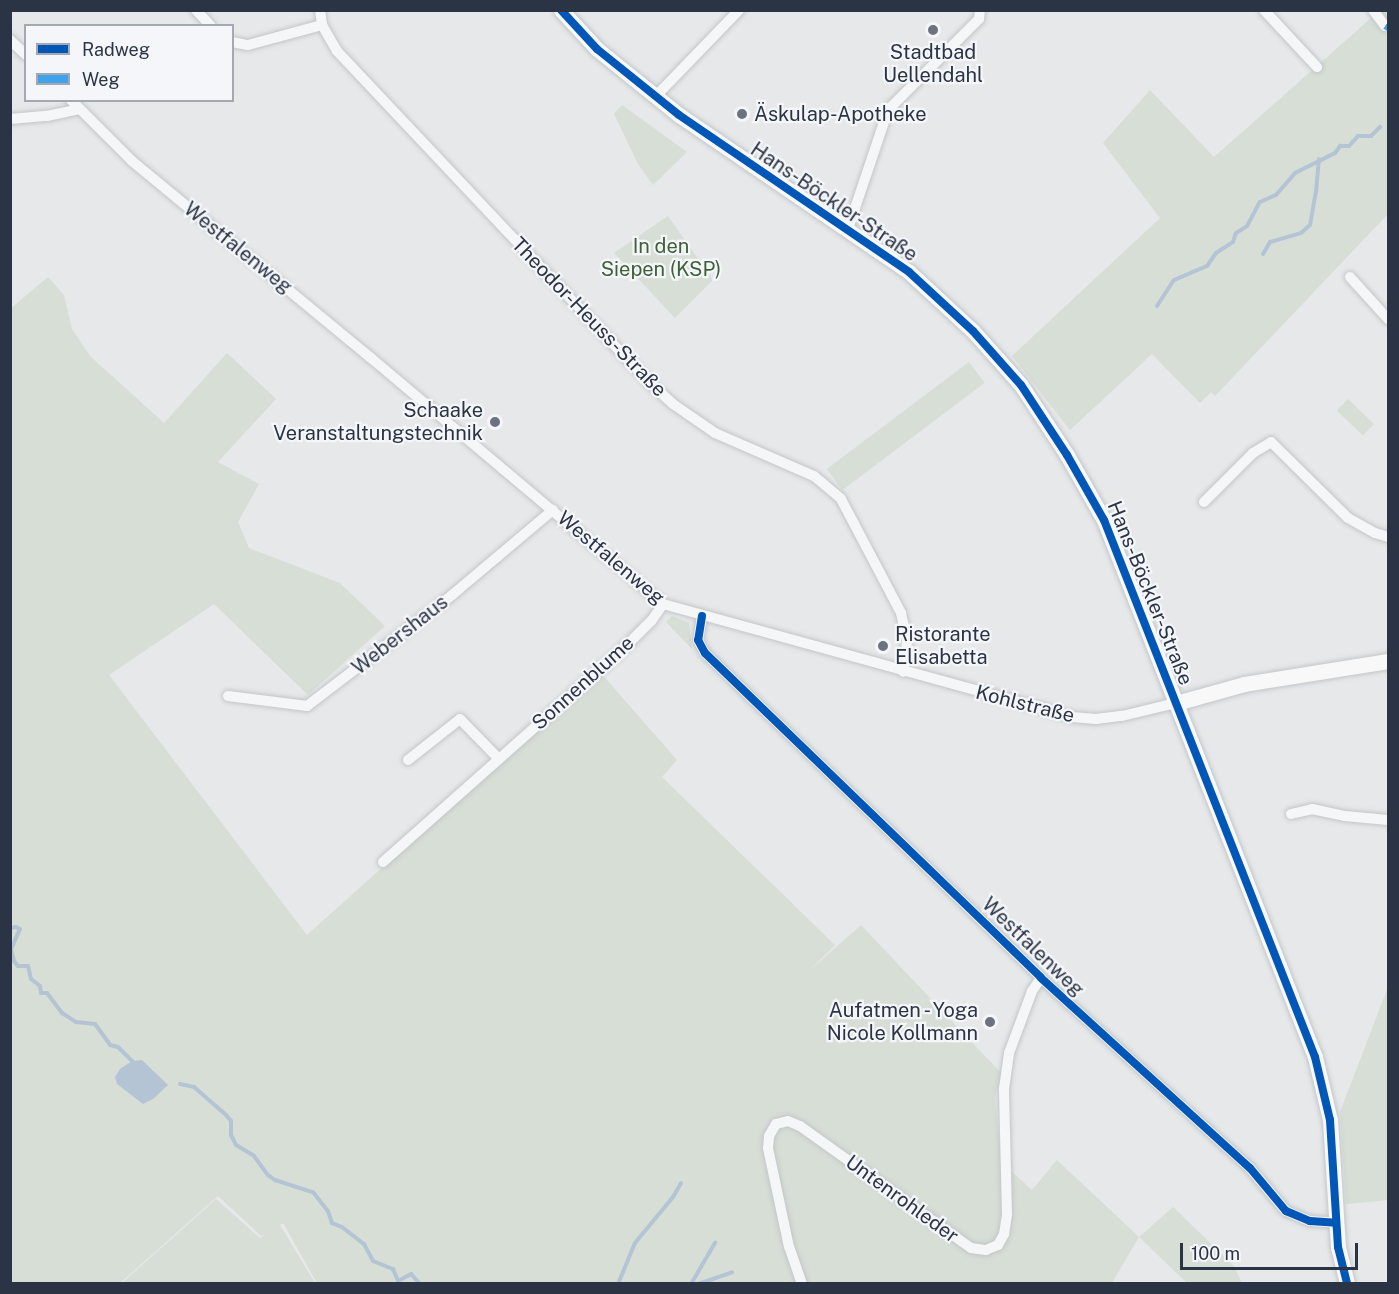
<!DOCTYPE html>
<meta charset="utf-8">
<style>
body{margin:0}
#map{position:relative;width:1399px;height:1294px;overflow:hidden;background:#e6e8ea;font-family:"Public Sans",sans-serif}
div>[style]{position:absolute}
.green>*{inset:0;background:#d6ded6;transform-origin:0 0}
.water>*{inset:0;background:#b4c4d5}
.stream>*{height:4px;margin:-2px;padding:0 2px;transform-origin:2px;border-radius:2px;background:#b4c4d5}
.roads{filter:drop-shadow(0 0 2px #c4c6c8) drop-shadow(0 0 2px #c4c6c8)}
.street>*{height:10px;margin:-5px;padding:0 5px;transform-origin:5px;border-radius:5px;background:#f5f6f7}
.secondary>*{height:15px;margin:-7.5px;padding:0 7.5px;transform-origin:7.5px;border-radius:7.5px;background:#f8f8f8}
.quiet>*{height:6px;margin-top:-3px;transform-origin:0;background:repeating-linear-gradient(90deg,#3ea3ec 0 12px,transparent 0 18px)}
.cycleway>*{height:8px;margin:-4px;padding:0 4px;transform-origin:4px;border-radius:4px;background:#0057b8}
.dots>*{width:16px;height:16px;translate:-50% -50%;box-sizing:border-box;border:3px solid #f4f6f9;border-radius:50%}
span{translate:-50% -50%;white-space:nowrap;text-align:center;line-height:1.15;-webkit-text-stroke:4.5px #f4f6f9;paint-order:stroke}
.poi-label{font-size:20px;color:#2b3445}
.left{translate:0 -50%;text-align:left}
.right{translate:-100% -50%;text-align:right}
.street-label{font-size:20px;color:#2b3445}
.park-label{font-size:20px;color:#3f6138}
.frame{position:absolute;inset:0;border:12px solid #2b3445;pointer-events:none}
.legend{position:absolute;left:24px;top:24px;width:210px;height:78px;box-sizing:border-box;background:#f4f6f9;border:2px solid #a4a8b1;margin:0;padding:8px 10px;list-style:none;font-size:18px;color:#2b3445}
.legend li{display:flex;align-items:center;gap:12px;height:30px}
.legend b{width:30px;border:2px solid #a4a8b1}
.scale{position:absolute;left:1180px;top:1243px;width:178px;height:27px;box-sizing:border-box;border:3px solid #2b3445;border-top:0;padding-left:8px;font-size:18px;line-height:21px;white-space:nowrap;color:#2b3445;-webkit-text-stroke:4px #f4f6f9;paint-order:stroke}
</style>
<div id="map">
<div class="green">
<i style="clip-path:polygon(1379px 11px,1388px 11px,1388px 214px,1215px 396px,1211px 392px,1200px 403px,1152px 354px,1070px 430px,1012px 356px,1160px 218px,1103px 143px,1150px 90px,1214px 157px)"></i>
<i style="clip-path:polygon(622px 105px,687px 152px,653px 185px,638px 164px,614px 114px)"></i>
<i style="clip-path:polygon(668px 216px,713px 280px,675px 318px,614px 253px)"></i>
<i style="clip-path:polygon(48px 277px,64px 295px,72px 329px,90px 356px,164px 423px,227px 353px,276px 399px,218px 462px,259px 484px,238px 522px,249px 548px,340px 583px,385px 626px,308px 695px,214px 604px,109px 675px,307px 935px,600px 672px,677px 760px,662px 777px,835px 945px,809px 971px,861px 925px,1001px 1073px,995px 1097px,1001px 1162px,1032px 1190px,1057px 1160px,1139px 1237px,1173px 1207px,1234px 1266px,1242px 1283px,1187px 1283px,1139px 1237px,1112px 1283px,317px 1283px,283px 1223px,280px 1225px,315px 1283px,122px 1283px,216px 1199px,260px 1238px,266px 1234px,261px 1236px,218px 1196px,120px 1283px,11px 1283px,10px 309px)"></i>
<i style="left:969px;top:362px;width:26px;height:178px;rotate:53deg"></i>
<i style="left:1348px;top:399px;width:36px;height:16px;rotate:44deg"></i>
<i style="clip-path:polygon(672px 616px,689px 623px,692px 649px,666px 622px)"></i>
<i style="clip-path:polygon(1388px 987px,1388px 1200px,1346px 1204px,1340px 1112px)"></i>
</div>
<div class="water">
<i style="clip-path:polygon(142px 1060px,168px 1085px,153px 1099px,143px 1104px,117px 1084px,115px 1077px,120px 1069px,132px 1061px)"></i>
</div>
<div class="stream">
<i style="left:1263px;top:254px;width:14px;rotate:-60deg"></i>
<i style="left:1270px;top:242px;width:32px;rotate:-16deg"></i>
<i style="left:1301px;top:233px;width:12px;rotate:-42deg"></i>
<i style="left:1310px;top:225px;width:34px;rotate:-80deg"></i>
<i style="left:1316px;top:192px;width:33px;rotate:-85deg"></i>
<i style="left:1157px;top:306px;width:31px;rotate:-57deg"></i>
<i style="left:1174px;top:280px;width:36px;rotate:-23deg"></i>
<i style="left:1207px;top:266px;width:16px;rotate:-55deg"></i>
<i style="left:1216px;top:253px;width:20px;rotate:-33deg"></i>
<i style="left:1233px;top:242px;width:9px;rotate:-72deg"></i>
<i style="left:1236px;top:233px;width:13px;rotate:-32deg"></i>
<i style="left:1247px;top:226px;width:27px;rotate:-62deg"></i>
<i style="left:1260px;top:202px;width:17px;rotate:-24deg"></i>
<i style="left:1276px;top:195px;width:29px;rotate:-49deg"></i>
<i style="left:1295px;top:173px;width:45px;rotate:-26.6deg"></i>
<i style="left:1335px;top:153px;width:9px;rotate:-54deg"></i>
<i style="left:1340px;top:146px;width:9px"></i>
<i style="left:1349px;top:146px;width:13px;rotate:-48deg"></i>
<i style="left:1358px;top:136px;width:13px"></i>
<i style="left:1371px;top:136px;width:13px;rotate:-45deg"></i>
<i style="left:10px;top:928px;width:6px;rotate:-9deg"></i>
<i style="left:16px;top:927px;width:4px;rotate:27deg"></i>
<i style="left:20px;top:929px;width:22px;rotate:114deg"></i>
<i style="left:11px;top:949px;width:12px;rotate:76deg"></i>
<i style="left:14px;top:961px;width:6px;rotate:51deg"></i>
<i style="left:18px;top:966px;width:10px"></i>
<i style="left:28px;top:966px;width:13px;rotate:77deg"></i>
<i style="left:31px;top:979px;width:11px;rotate:38deg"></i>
<i style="left:40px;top:986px;width:7px;rotate:82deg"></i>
<i style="left:41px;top:993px;width:6px"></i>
<i style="left:47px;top:993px;width:25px;rotate:53deg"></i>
<i style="left:62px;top:1013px;width:17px;rotate:33deg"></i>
<i style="left:76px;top:1022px;width:19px;rotate:6deg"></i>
<i style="left:95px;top:1024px;width:26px;rotate:54deg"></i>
<i style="left:110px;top:1045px;width:8px;rotate:14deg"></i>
<i style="left:118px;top:1047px;width:20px;rotate:45deg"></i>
<i style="left:180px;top:1084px;width:14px;rotate:12deg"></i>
<i style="left:194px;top:1087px;width:43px;rotate:41.2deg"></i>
<i style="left:226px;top:1115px;width:8px;rotate:50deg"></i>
<i style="left:231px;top:1121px;width:14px;rotate:90deg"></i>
<i style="left:231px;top:1135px;width:11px;rotate:63deg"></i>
<i style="left:236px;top:1145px;width:21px;rotate:31deg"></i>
<i style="left:254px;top:1156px;width:24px;rotate:54deg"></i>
<i style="left:268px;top:1175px;width:9px;rotate:36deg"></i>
<i style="left:275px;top:1180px;width:40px;rotate:18deg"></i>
<i style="left:313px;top:1192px;width:24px;rotate:52deg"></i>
<i style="left:328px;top:1211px;width:13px;rotate:72deg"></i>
<i style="left:332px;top:1223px;width:11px;rotate:22deg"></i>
<i style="left:342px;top:1227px;width:28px;rotate:38deg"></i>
<i style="left:364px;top:1244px;width:19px;rotate:62deg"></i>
<i style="left:373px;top:1261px;width:22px;rotate:22deg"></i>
<i style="left:393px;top:1269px;width:13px;rotate:67deg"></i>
<i style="left:398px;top:1281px;width:15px;rotate:-28deg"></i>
<i style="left:411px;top:1274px;width:13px;rotate:48deg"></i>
<i style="left:618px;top:1284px;width:44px;rotate:-67.5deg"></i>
<i style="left:635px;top:1243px;width:60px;rotate:-50.4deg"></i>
<i style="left:673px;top:1197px;width:16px;rotate:-60deg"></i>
<i style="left:691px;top:1284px;width:48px;rotate:-59.7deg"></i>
<i style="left:698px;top:1284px;width:36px;rotate:-19deg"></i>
</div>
<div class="roads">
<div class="street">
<i style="left:196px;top:10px;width:22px;rotate:47deg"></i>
<i style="left:320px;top:10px;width:15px;rotate:82deg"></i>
<i style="left:322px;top:25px;width:30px;rotate:60deg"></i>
<i style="left:337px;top:51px;width:459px;rotate:46.7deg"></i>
<i style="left:652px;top:385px;width:28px;rotate:42deg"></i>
<i style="left:673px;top:404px;width:51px;rotate:34.6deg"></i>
<i style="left:715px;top:433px;width:108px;rotate:23.5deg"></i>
<i style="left:814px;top:476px;width:35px;rotate:40deg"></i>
<i style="left:841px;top:499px;width:129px;rotate:62.2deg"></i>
<i style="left:901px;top:613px;width:29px;rotate:78deg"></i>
<i style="left:907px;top:641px;width:31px;rotate:97deg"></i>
<i style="left:1264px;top:10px;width:78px;rotate:47.1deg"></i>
<i style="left:1373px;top:10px;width:20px;rotate:53deg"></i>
<i style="left:10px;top:40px;width:22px;rotate:43deg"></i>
<i style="left:232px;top:42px;width:16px;rotate:11deg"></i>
<i style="left:248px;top:45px;width:77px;rotate:-15.1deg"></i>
<i style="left:656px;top:96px;width:120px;rotate:-46deg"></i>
<i style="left:71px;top:100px;width:86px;rotate:45deg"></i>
<i style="left:132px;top:161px;width:310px;rotate:39.5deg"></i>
<i style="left:371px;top:358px;width:382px;rotate:40.1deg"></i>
<i style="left:663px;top:604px;width:424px;rotate:15.4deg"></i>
<i style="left:1072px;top:717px;width:24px;rotate:5deg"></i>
<i style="left:1096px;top:719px;width:26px;rotate:-7deg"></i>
<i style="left:1122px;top:716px;width:56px;rotate:-13.5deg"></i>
<i style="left:10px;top:119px;width:37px;rotate:-5deg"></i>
<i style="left:47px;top:116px;width:33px;rotate:-12deg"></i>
<i style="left:848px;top:229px;width:126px;rotate:-71.4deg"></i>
<i style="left:888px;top:110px;width:129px;rotate:-45deg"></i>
<i style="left:979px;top:19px;width:9px;rotate:-84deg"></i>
<i style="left:1350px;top:277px;width:57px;rotate:47.9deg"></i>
<i style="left:1204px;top:502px;width:69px;rotate:-45deg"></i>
<i style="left:1253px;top:453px;width:21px;rotate:-31deg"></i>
<i style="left:1271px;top:442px;width:108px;rotate:44.6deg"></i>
<i style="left:1348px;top:518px;width:31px;rotate:29deg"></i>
<i style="left:1375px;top:533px;width:14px;rotate:17deg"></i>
<i style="left:702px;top:616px;width:24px;rotate:99deg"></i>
<i style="left:698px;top:640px;width:15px;rotate:62deg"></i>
<i style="left:705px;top:653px;width:467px;rotate:44deg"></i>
<i style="left:1041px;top:978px;width:282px;rotate:42.3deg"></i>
<i style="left:1250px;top:1168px;width:56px;rotate:50.1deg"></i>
<i style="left:1286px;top:1211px;width:26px;rotate:23deg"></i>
<i style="left:1310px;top:1221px;width:26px;rotate:4deg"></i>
<i style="left:228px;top:696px;width:80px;rotate:7.2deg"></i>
<i style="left:307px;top:706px;width:183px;rotate:-37.4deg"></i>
<i style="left:452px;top:595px;width:132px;rotate:-40.1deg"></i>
<i style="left:408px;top:760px;width:66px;rotate:-38.3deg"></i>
<i style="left:460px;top:719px;width:54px;rotate:45.7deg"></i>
<i style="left:1291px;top:814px;width:22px;rotate:-13deg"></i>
<i style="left:1312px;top:809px;width:34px;rotate:12deg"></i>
<i style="left:1345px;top:816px;width:43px;rotate:5.3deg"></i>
<i style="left:383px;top:862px;width:324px;rotate:-41.6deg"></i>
<i style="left:625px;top:647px;width:38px;rotate:-45deg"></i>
<i style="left:652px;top:620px;width:19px;rotate:-55deg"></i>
<i style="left:802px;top:1284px;width:39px;rotate:-109deg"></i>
<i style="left:789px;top:1247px;width:101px;rotate:-102deg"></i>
<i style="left:768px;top:1148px;width:12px;rotate:-85deg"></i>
<i style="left:769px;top:1136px;width:14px;rotate:-60deg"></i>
<i style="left:776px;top:1124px;width:12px;rotate:-14deg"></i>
<i style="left:788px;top:1121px;width:13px;rotate:23deg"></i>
<i style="left:800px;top:1126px;width:210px;rotate:35.5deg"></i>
<i style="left:971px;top:1248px;width:15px;rotate:8deg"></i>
<i style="left:986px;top:1250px;width:13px;rotate:-23deg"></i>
<i style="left:998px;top:1245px;width:13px;rotate:-61deg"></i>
<i style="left:1004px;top:1234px;width:20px;rotate:-81deg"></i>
<i style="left:1007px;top:1214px;width:125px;rotate:-91.4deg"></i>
<i style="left:1004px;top:1089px;width:36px;rotate:-82deg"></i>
<i style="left:1009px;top:1053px;width:66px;rotate:-69.6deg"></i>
<i style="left:1032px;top:991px;width:16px;rotate:-55deg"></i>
</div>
<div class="secondary">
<i style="left:561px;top:10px;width:53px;rotate:47.3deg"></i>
<i style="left:597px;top:49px;width:105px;rotate:38.8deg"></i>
<i style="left:679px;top:115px;width:278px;rotate:34.3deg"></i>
<i style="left:909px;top:272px;width:87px;rotate:42.7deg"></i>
<i style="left:973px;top:331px;width:72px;rotate:48.4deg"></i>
<i style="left:1021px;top:385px;width:84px;rotate:56.7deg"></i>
<i style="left:1067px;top:455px;width:75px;rotate:60.4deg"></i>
<i style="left:1104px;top:520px;width:577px;rotate:68.55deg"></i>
<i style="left:1315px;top:1057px;width:65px;rotate:76.6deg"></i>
<i style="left:1330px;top:1120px;width:127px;rotate:86.4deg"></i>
<i style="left:1338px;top:1247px;width:38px;rotate:76deg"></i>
<i style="left:1176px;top:703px;width:71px;rotate:-15.6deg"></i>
<i style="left:1244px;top:684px;width:146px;rotate:-9.1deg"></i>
</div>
</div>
<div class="quiet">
<i style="left:1385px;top:26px;width:4px;rotate:34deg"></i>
</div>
<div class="cycleway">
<i style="left:561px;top:10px;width:53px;rotate:47.3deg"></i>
<i style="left:597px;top:49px;width:105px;rotate:38.8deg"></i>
<i style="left:679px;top:115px;width:278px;rotate:34.3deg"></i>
<i style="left:909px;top:272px;width:87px;rotate:42.7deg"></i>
<i style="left:973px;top:331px;width:72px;rotate:48.4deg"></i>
<i style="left:1021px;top:385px;width:84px;rotate:56.7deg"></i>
<i style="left:1067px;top:455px;width:75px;rotate:60.4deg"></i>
<i style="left:1104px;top:520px;width:577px;rotate:68.55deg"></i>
<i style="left:1315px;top:1057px;width:65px;rotate:76.6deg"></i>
<i style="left:1330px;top:1120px;width:127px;rotate:86.4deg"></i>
<i style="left:1338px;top:1247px;width:38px;rotate:76deg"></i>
<i style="left:702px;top:616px;width:24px;rotate:99deg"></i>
<i style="left:698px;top:640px;width:15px;rotate:62deg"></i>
<i style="left:705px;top:653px;width:467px;rotate:44deg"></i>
<i style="left:1041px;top:978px;width:282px;rotate:42.3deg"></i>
<i style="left:1250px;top:1168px;width:56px;rotate:50.1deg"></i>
<i style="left:1286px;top:1211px;width:26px;rotate:23deg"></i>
<i style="left:1310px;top:1221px;width:26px;rotate:4deg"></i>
</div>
<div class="dots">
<i style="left:933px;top:30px;background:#6c737f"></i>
<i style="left:742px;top:114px;background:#6c737f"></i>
<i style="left:495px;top:422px;background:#6c737f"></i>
<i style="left:883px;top:646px;background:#6c737f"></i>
<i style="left:990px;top:1022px;background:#6c737f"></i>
</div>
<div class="poi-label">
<span style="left:933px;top:64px">Stadtbad<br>Uellendahl</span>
<span class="left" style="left:754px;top:114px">Äskulap-Apotheke</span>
<span class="right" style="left:483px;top:422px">Schaake<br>Veranstaltungstechnik</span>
<span class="left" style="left:895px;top:646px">Ristorante<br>Elisabetta</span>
<span class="right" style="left:978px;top:1022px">Aufatmen - Yoga<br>Nicole Kollmann</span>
</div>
<div class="street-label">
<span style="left:834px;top:202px;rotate:34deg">Hans-Böckler-Straße</span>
<span style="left:238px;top:248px;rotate:39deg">Westfalenweg</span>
<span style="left:589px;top:317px;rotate:46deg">Theodor-Heuss-Straße</span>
<span style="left:611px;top:558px;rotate:40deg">Westfalenweg</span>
<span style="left:1150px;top:593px;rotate:68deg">Hans-Böckler-Straße</span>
<span style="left:400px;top:635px;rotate:-38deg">Webershaus</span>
<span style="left:583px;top:683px;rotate:-42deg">Sonnenblume</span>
<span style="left:1025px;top:704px;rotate:14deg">Kohlstraße</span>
<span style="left:1033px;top:947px;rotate:44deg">Westfalenweg</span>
<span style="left:902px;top:1199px;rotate:36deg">Untenrohleder</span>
</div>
<div class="park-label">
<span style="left:661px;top:258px">In den<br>Siepen (KSP)</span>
</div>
<div class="frame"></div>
<ul class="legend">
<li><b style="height:8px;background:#0057b8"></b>Radweg</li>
<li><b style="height:8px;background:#3ea3ec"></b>Weg</li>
</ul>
<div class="scale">100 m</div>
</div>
